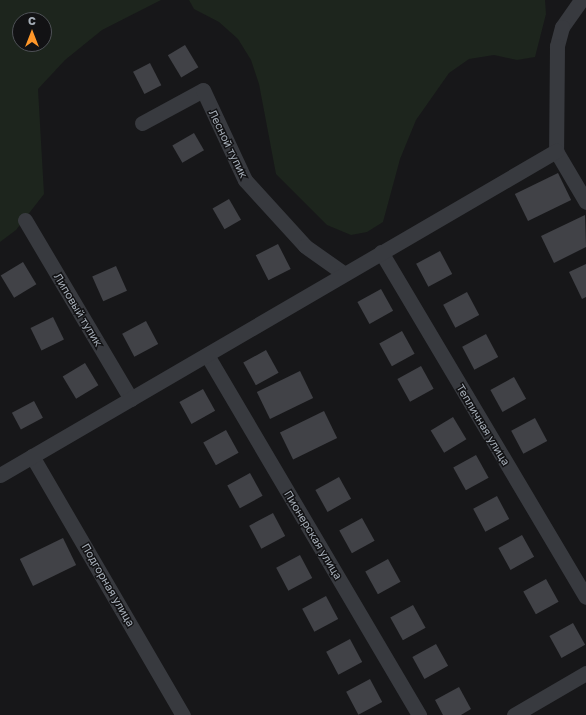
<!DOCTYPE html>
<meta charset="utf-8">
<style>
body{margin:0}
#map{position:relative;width:586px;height:715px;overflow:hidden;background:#171719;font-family:"Golos Text",sans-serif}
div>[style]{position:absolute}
.green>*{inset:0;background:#1d251d}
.building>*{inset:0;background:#414247;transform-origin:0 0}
.street>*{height:15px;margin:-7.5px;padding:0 7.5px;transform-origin:7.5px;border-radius:7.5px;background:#383a3f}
span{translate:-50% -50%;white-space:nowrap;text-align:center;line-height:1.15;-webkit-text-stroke:3px #121214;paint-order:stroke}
.street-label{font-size:11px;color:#a8b0ba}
.north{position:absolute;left:12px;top:12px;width:40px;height:40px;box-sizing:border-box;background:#121214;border:1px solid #4e5156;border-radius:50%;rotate:0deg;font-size:11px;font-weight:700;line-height:16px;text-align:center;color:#a8b0ba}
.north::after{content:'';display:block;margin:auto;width:14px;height:18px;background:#ff9729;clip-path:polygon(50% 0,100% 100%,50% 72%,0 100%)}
</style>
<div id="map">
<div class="green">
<i style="clip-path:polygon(evenodd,0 0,161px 0,102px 30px,65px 60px,38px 89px,44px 194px,16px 230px,0 242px,0 0,20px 20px,44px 20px,44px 44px,20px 44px,20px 20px)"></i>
<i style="clip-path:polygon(189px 0,545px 0,546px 14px,535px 57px,517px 60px,494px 55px,469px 59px,449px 73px,416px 120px,400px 159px,383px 222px,367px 232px,351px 235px,327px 225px,276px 174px,259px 84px,251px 60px,238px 39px,219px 22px,194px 9px)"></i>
</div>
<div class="building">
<i style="left:185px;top:45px;width:26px;height:20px;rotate:59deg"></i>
<i style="left:150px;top:63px;width:25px;height:19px;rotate:63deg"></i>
<i style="left:194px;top:133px;width:20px;height:25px;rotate:60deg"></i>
<i style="left:558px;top:173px;width:30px;height:48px;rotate:64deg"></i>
<i style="left:229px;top:199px;width:24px;height:19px;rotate:60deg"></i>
<i style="clip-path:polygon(585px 215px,586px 247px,554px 263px,541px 236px)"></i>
<i style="left:278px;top:244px;width:28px;height:25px;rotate:63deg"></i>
<i style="left:440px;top:251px;width:26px;height:27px;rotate:62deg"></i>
<i style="left:23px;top:262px;width:26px;height:26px;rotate:59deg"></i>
<i style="clip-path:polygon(586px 264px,586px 297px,582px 299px,569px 272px)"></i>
<i style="left:116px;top:266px;width:27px;height:26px;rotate:66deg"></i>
<i style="left:381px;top:289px;width:25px;height:27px;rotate:61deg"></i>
<i style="left:467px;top:292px;width:26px;height:27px;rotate:62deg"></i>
<i style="left:53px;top:317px;width:25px;height:25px;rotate:64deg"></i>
<i style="left:146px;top:321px;width:26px;height:27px;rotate:62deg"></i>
<i style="left:402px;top:331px;width:26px;height:26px;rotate:61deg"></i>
<i style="left:486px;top:334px;width:26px;height:27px;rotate:62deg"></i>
<i style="left:266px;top:350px;width:26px;height:26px;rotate:61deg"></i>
<i style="left:85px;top:363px;width:26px;height:26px;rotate:59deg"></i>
<i style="left:421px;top:366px;width:26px;height:27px;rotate:61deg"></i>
<i style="left:300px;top:371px;width:30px;height:48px;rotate:64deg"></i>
<i style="left:514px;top:377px;width:25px;height:27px;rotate:61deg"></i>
<i style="left:203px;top:389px;width:25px;height:27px;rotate:61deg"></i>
<i style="left:34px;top:401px;width:19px;height:25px;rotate:62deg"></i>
<i style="left:324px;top:411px;width:30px;height:49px;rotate:64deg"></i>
<i style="left:453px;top:417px;width:26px;height:26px;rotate:59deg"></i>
<i style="left:535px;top:418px;width:26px;height:27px;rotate:62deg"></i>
<i style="left:226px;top:430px;width:26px;height:26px;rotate:61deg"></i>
<i style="left:476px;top:455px;width:26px;height:26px;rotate:61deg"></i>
<i style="left:250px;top:473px;width:26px;height:26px;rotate:61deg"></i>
<i style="left:339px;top:477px;width:25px;height:27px;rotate:61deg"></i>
<i style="left:497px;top:496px;width:26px;height:27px;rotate:62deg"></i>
<i style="left:273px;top:513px;width:26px;height:27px;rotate:62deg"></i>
<i style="left:362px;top:518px;width:26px;height:26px;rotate:61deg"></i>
<i style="left:522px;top:535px;width:25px;height:27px;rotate:61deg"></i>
<i style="left:63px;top:538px;width:30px;height:48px;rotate:64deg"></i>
<i style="left:300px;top:555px;width:26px;height:27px;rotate:62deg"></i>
<i style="left:388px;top:559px;width:26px;height:26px;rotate:61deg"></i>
<i style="left:546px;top:579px;width:26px;height:26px;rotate:61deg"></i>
<i style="left:326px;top:596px;width:26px;height:27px;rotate:62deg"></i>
<i style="left:413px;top:605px;width:26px;height:26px;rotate:61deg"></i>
<i style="left:573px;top:623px;width:25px;height:27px;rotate:61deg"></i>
<i style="left:350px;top:639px;width:26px;height:27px;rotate:62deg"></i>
<i style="left:436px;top:644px;width:25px;height:27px;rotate:61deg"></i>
<i style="left:370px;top:679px;width:26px;height:27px;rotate:62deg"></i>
<i style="clip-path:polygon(459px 687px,471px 709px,461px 715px,443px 715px,435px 700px)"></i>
</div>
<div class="street">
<i style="left:581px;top:0;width:33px;rotate:125deg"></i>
<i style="left:562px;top:27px;width:20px;rotate:105deg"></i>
<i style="left:557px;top:46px;width:105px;rotate:90.5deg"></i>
<i style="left:556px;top:151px;width:59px;rotate:59.5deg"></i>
<i style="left:142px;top:123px;width:69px;rotate:-28.4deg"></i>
<i style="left:203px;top:90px;width:99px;rotate:65deg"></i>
<i style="left:245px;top:180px;width:89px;rotate:47.7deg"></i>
<i style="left:305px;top:246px;width:47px;rotate:35.4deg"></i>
<i style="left:25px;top:220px;width:208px;rotate:59.4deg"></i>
<i style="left:381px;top:252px;width:401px;rotate:59.3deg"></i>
<i style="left:207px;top:355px;width:418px;rotate:59.5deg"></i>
<i style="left:32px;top:456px;width:300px;rotate:59.8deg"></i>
<i style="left:0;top:475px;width:644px;rotate:-30.23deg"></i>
<i style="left:514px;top:715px;width:83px;rotate:-30.3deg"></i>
</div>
<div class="street-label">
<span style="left:228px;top:144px;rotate:64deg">Лесной тупик</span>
<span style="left:78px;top:310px;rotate:59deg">Липовый тупик</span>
<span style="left:483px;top:425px;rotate:59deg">Тепличная улица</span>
<span style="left:313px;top:535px;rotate:59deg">Пионерская улица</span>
<span style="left:108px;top:585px;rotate:60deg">Подгорная улица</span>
</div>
<div class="north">С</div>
</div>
